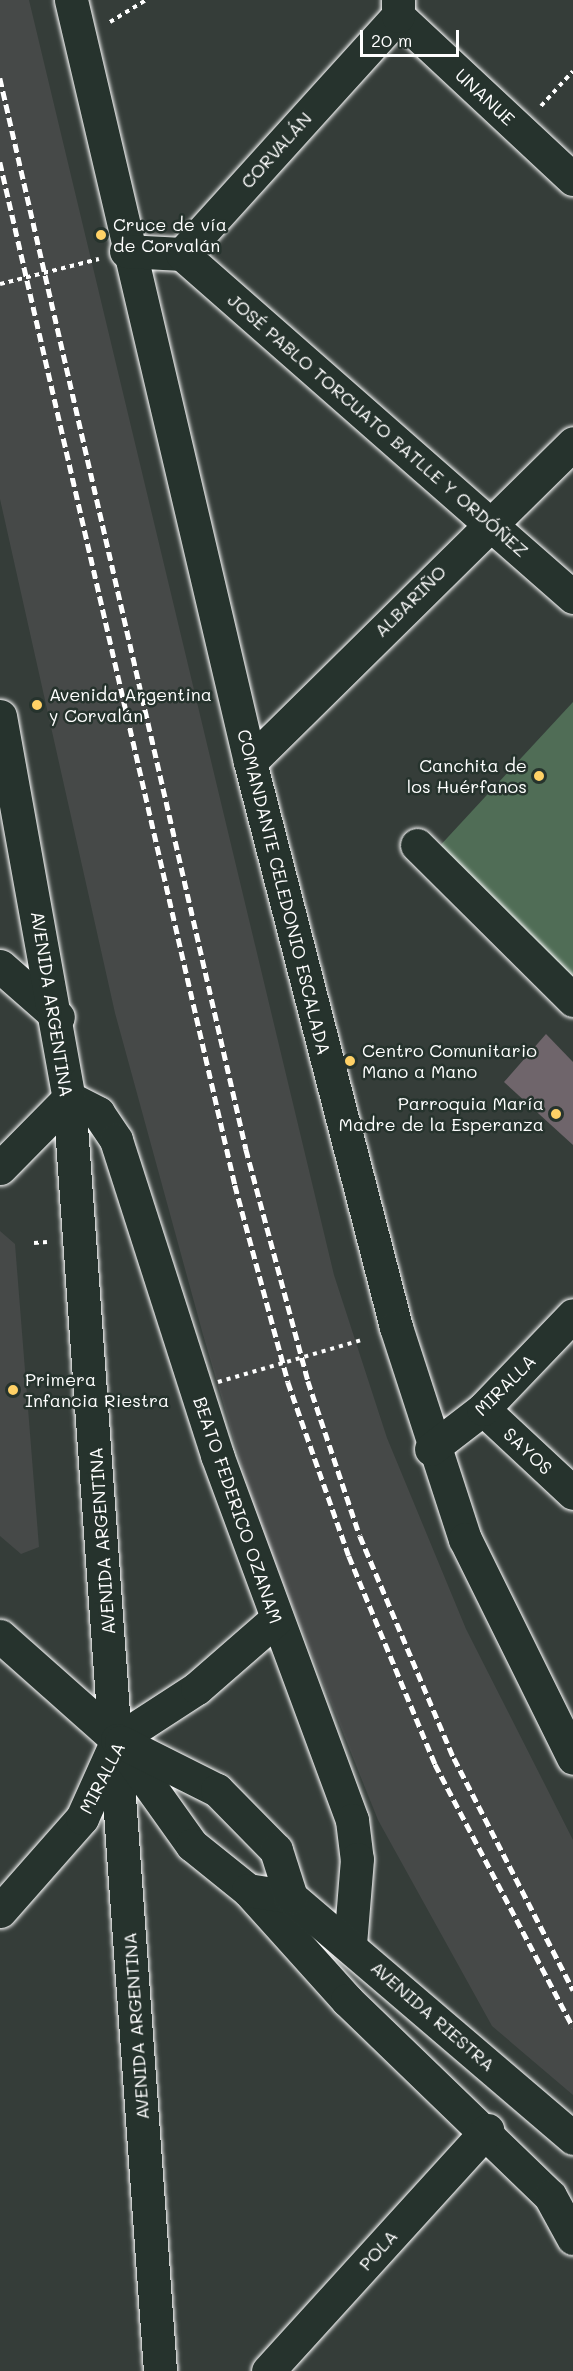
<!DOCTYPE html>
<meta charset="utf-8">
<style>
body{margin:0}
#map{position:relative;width:573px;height:2371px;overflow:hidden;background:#353d39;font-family:Mali,sans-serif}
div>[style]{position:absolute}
.built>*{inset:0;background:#464948}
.green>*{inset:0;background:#506d56}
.building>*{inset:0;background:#6f656b}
.path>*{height:4px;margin-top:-2px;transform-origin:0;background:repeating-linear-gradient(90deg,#fff 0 4.5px,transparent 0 9px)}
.roads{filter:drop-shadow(0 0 2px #fff) drop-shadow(0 0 2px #fff)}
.minor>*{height:33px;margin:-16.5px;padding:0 16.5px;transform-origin:16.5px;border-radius:16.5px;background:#26332d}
.major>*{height:33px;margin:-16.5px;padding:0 16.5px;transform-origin:16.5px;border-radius:16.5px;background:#26332d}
.rail>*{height:4.5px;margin-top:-2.25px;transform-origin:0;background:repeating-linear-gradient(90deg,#fff 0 9px,transparent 0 13.5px)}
.path-bridge>*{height:4px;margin-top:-2px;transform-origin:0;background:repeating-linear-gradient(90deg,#fff 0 4.5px,transparent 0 9px)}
.dots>*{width:16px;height:16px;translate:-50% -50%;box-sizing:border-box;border:3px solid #26332d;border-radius:50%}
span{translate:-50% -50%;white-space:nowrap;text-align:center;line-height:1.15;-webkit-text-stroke:5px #26332d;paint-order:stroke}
.street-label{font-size:18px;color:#fff}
.poi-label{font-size:18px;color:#fff}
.left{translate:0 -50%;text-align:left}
.right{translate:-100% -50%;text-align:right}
.scale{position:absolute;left:360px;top:30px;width:99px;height:27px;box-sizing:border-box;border:3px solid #fff;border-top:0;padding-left:8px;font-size:18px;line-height:21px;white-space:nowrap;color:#fff;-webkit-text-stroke:4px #26332d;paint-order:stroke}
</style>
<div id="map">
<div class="built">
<i style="clip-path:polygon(0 0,29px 0,334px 1275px,387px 1438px,466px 1629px,573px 1840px,573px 2095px,492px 2026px,378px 1820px,256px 1515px,202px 1331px,115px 1013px,0 499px)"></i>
<i style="clip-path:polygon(0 1231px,15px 1244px,39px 1547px,21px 1554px,0 1536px)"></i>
</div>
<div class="green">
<i style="clip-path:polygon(573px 702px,573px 978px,436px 850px)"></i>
</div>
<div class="building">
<i style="clip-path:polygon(546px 1034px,573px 1062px,573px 1145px,504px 1082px)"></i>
</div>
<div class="path">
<i style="left:110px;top:22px;width:42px;rotate:-31.4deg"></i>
<i style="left:541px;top:106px;width:47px;rotate:-47.6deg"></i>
<i style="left:34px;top:1243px;width:13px;rotate:-4deg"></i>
</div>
<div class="roads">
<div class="minor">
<i style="left:71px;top:0;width:783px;rotate:76.78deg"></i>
<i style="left:250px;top:762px;width:584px;rotate:75.51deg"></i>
<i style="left:396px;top:1327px;width:223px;rotate:72deg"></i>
<i style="left:465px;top:1539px;width:244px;rotate:63.7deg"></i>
<i style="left:398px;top:16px;width:239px;rotate:43deg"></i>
<i style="left:126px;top:251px;width:56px;rotate:3.1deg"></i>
<i style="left:182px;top:254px;width:321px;rotate:-47.8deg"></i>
<i style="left:398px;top:16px;width:16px;rotate:-90deg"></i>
<i style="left:182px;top:254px;width:520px;rotate:41.26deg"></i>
<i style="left:250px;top:762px;width:454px;rotate:-44.6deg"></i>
<i style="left:417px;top:845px;width:220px;rotate:44.8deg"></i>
<i style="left:0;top:966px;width:77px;rotate:41.3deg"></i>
<i style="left:0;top:1168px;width:98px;rotate:-45.4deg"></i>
<i style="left:69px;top:1098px;width:33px;rotate:27deg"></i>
<i style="left:98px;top:1113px;width:32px;rotate:56deg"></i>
<i style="left:116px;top:1140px;width:331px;rotate:72.2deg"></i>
<i style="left:217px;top:1455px;width:389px;rotate:69.7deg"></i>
<i style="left:352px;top:1820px;width:39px;rotate:83deg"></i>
<i style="left:357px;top:1859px;width:85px;rotate:94.7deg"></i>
<i style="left:483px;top:1409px;width:123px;rotate:43deg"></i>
<i style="left:431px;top:1449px;width:66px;rotate:-37.6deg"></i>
<i style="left:483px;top:1409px;width:130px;rotate:-46.2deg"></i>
<i style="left:0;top:1636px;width:157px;rotate:41.6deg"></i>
<i style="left:248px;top:1890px;width:148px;rotate:48deg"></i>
<i style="left:347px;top:2000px;width:282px;rotate:44deg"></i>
<i style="left:550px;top:2196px;width:48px;rotate:61.3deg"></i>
<i style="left:0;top:1911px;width:124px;rotate:-48.6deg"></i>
<i style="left:82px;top:1818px;width:85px;rotate:-65.8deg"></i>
<i style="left:117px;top:1740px;width:95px;rotate:-33deg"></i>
<i style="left:197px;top:1688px;width:105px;rotate:-41.1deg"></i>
<i style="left:268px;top:2371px;width:326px;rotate:-47.7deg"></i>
</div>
<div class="major">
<i style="left:0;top:716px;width:388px;rotate:79.8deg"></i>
<i style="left:69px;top:1098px;width:1276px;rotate:85.91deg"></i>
<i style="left:117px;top:1740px;width:129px;rotate:54.5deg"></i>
<i style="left:192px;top:1845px;width:72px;rotate:38.8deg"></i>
<i style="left:248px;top:1890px;width:44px;rotate:9.2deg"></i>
<i style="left:291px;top:1897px;width:371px;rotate:40.5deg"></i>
<i style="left:121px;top:1742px;width:107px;rotate:26.6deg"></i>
<i style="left:217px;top:1790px;width:84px;rotate:45.5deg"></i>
<i style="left:276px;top:1850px;width:49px;rotate:72.3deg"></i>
</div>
</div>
<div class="rail">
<i style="left:0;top:78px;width:1099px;rotate:77.06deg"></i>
<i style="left:246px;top:1149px;width:240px;rotate:75deg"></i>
<i style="left:308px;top:1381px;width:163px;rotate:71.5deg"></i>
<i style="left:360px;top:1536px;width:241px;rotate:67.1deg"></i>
<i style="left:454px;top:1758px;width:261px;rotate:62.8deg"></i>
<i style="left:0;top:162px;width:1050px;rotate:77.06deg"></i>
<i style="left:235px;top:1185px;width:204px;rotate:74.9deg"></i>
<i style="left:288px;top:1382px;width:184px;rotate:70.7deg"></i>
<i style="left:349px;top:1556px;width:225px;rotate:67.5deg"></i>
<i style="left:435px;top:1764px;width:297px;rotate:62.3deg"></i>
</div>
<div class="path-bridge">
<i style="left:0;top:284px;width:102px;rotate:-14.2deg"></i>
<i style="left:218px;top:1382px;width:150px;rotate:-16.3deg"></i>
</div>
<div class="dots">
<i style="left:101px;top:235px;background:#ffd166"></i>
<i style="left:37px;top:705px;background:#ffd166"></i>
<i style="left:539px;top:776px;background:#ffd166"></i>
<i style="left:350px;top:1061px;background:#ffd166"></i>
<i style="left:556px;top:1114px;background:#ffd166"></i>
<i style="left:13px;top:1390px;background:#ffd166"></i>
</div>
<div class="street-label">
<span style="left:485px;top:97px;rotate:43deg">UNANUE</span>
<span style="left:276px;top:150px;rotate:-48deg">CORVALÁN</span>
<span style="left:378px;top:425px;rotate:41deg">JOSÉ PABLO TORCUATO BATLLE Y ORDÓÑEZ</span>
<span style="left:410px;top:601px;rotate:-45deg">ALBARIÑO</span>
<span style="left:284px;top:892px;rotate:76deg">COMANDANTE CELEDONIO ESCALADA</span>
<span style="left:52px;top:1004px;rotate:81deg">AVENIDA ARGENTINA</span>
<span style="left:505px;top:1385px;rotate:-45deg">MIRALLA</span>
<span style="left:528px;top:1451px;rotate:43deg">SAYOS</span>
<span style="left:238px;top:1510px;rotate:71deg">BEATO FEDERICO OZANAM</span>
<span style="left:102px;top:1541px;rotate:-94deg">AVENIDA ARGENTINA</span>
<span style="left:102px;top:1778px;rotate:-63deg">MIRALLA</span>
<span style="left:433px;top:2016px;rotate:41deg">AVENIDA RIESTRA</span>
<span style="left:136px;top:2026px;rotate:-94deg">AVENIDA ARGENTINA</span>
<span style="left:378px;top:2250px;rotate:-48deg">POLA</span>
</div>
<div class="poi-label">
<span class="left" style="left:113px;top:235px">Cruce de vía<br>de Corvalán</span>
<span class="left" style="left:49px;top:705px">Avenida Argentina<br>y Corvalán</span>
<span class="right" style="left:527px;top:776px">Canchita de<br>los Huérfanos</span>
<span class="left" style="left:362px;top:1061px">Centro Comunitario<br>Mano a Mano</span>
<span class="right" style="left:544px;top:1114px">Parroquia María<br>Madre de la Esperanza</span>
<span class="left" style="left:25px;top:1390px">Primera<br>Infancia Riestra</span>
</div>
<div class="scale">20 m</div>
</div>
